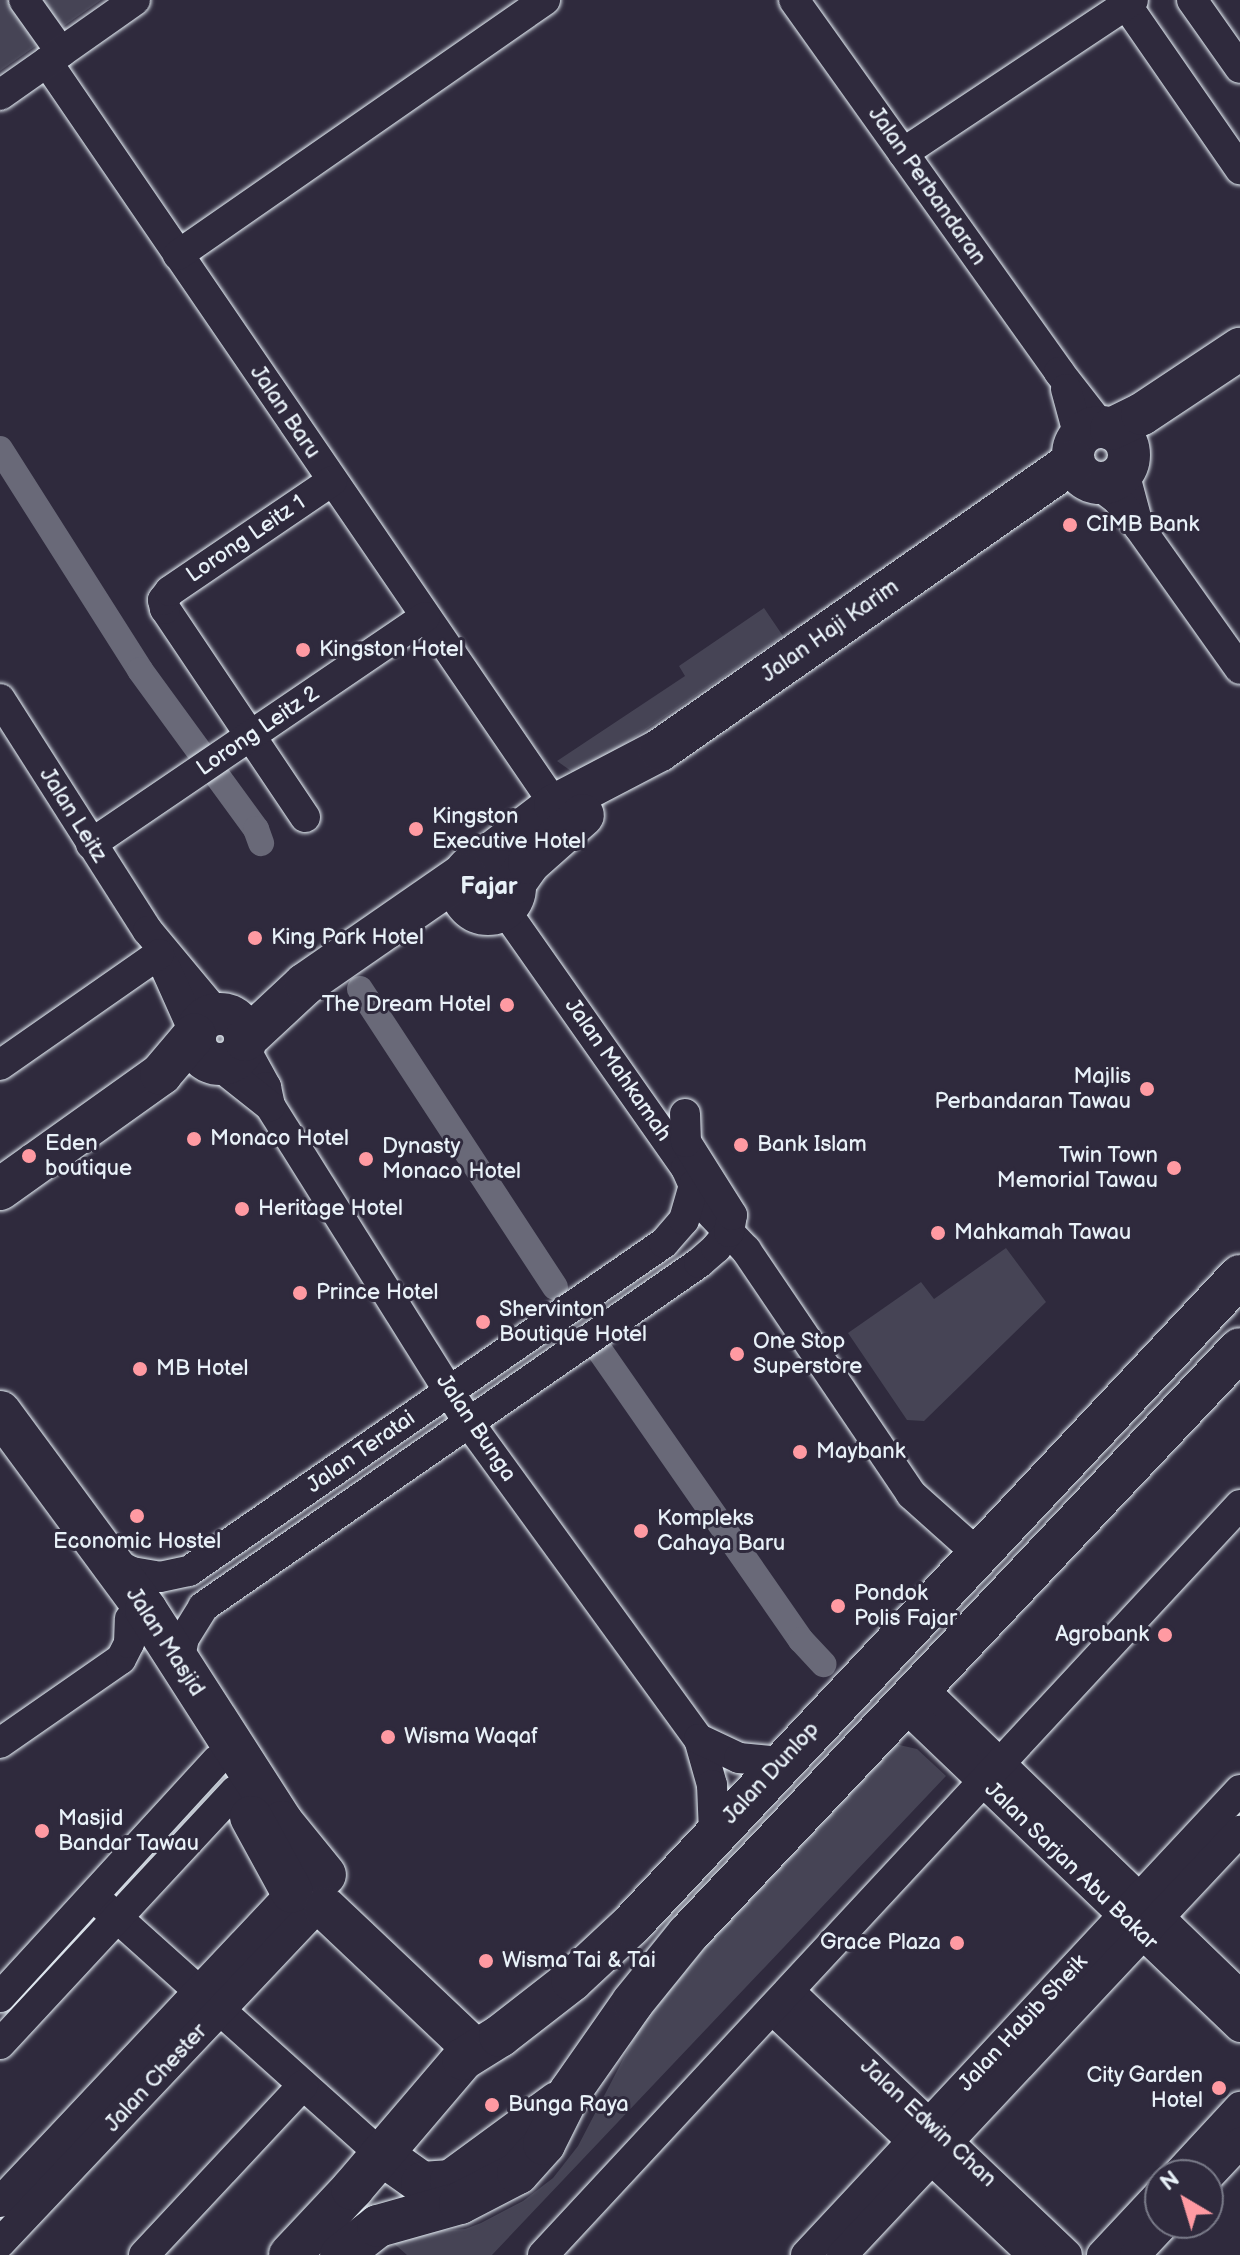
<!DOCTYPE html>
<style>
body{margin:0}
#map{position:relative;width:1240px;height:2255px;overflow:hidden;background:#2f2a3d;font-family:"Balsamiq Sans",sans-serif}
div>[style]{position:absolute}
.green>*{inset:0;background:#464455}
.canal>*{height:26px;margin:-13px;padding:0 13px;transform-origin:13px;border-radius:13px;background:#696978}
.roads{filter:drop-shadow(0 0 2px #e8f1f8) drop-shadow(0 0 2px #e8f1f8)}
.street>*{height:30px;margin:-15px;padding:0 15px;transform-origin:15px;border-radius:15px;background:#2f2a3d}
.secondary>*{height:42px;margin:-21px;padding:0 21px;transform-origin:21px;border-radius:21px;background:#2f2a3d}
.secondary>.ring{margin:-21px;padding:0;box-sizing:content-box;background:none;border:42px solid #2f2a3d;border-radius:50%}
.dots>*{width:22px;height:22px;translate:-50% -50%;box-sizing:border-box;border:4px solid #2f2a3d;border-radius:50%}
span{translate:-50% -50%;white-space:nowrap;text-align:center;line-height:1.15;-webkit-text-stroke:6px #2f2a3d;paint-order:stroke}
.street-label{font-size:22px;color:#e8f1f8}
.poi-label{font-size:22px;color:#e8f1f8}
.left{translate:0 -50%;text-align:left}
.right{translate:-100% -50%;text-align:right}
.neighbourhood-label{font-size:24px;color:#e8f1f8;font-weight:700}
.north{position:absolute;left:1144px;top:2159px;width:80px;height:80px;box-sizing:border-box;background:#2f2a3d;border:2px solid #797a88;border-radius:50%;rotate:322deg;font-size:22px;font-weight:700;line-height:32px;text-align:center;color:#e8f1f8}
.north::after{content:'';display:block;margin:auto;width:28px;height:36px;background:#ff9aa2;clip-path:polygon(50% 0,100% 100%,50% 72%,0 100%)}
</style>
<div id="map">
<div class="green">
<i style="clip-path:polygon(0 0,101px 0,0 71px)"></i>
<i style="clip-path:polygon(764px 608px,783px 636px,578px 776px,557px 761px,685px 676px,679px 666px)"></i>
<i style="clip-path:polygon(1006px 1248px,1046px 1302px,924px 1421px,907px 1420px,848px 1333px,921px 1282px,934px 1299px)"></i>
<i style="clip-path:polygon(895px 1744px,917px 1749px,946px 1776px,492px 2255px,407px 2255px,390px 2240px,418px 2232px,465px 2229px,481px 2223px,523px 2201px,553px 2178px,578px 2146px,643px 2021px,664px 1987px)"></i>
</div>
<div class="canal">
<i style="left:0;top:449px;width:262px;rotate:57.6deg"></i>
<i style="left:140px;top:670px;width:197px;rotate:53.9deg"></i>
<i style="left:256px;top:829px;width:15px;rotate:70deg"></i>
<i style="left:360px;top:989px;width:356px;rotate:56.8deg"></i>
<i style="left:598px;top:1348px;width:356px;rotate:55.2deg"></i>
<i style="left:801px;top:1640px;width:33px;rotate:47deg"></i>
</div>
<div class="roads">
<div class="street">
<i style="left:24px;top:0;width:64px;rotate:54.6deg"></i>
<i style="left:794px;top:0;width:457px;rotate:54.5deg"></i>
<i style="left:1059px;top:372px;width:70px;rotate:52deg"></i>
<i style="left:1123px;top:0;width:206px;rotate:55.3deg"></i>
<i style="left:1192px;top:0;width:83px;rotate:54.8deg"></i>
<i style="left:47px;top:62px;width:900px;rotate:55.64deg"></i>
<i style="left:0;top:95px;width:165px;rotate:-35.1deg"></i>
<i style="left:903px;top:153px;width:276px;rotate:-33.6deg"></i>
<i style="left:178px;top:255px;width:447px;rotate:-34.8deg"></i>
<i style="left:1066px;top:389px;width:50px;rotate:74.8deg"></i>
<i style="left:1124px;top:472px;width:47px;rotate:75.1deg"></i>
<i style="left:1097px;top:484px;width:25px;rotate:37deg"></i>
<i style="left:1117px;top:499px;width:36px;rotate:52deg"></i>
<i style="left:1139px;top:527px;width:174px;rotate:54.6deg"></i>
<i style="left:0;top:699px;width:275px;rotate:57.5deg"></i>
<i style="left:148px;top:931px;width:109px;rotate:50.2deg"></i>
<i style="left:305px;top:817px;width:251px;rotate:-123.9deg"></i>
<i style="left:165px;top:609px;width:9px;rotate:-103deg"></i>
<i style="left:163px;top:600px;width:11px;rotate:-52deg"></i>
<i style="left:170px;top:591px;width:196px;rotate:-34.2deg"></i>
<i style="left:91px;top:844px;width:404px;rotate:-34.2deg"></i>
<i style="left:504px;top:909px;width:317px;rotate:54.9deg"></i>
<i style="left:686px;top:1168px;width:39px;rotate:66deg"></i>
<i style="left:702px;top:1204px;width:64px;rotate:46.3deg"></i>
<i style="left:746px;top:1250px;width:295px;rotate:55.9deg"></i>
<i style="left:911px;top:1494px;width:90px;rotate:41.8deg"></i>
<i style="left:165px;top:967px;width:73px;rotate:65.9deg"></i>
<i style="left:244px;top:1047px;width:46px;rotate:61.2deg"></i>
<i style="left:266px;top:1087px;width:19px;rotate:78deg"></i>
<i style="left:270px;top:1106px;width:374px;rotate:57.9deg"></i>
<i style="left:469px;top:1423px;width:391px;rotate:54deg"></i>
<i style="left:699px;top:1739px;width:48px;rotate:74.2deg"></i>
<i style="left:712px;top:1785px;width:48px;rotate:87.6deg"></i>
<i style="left:217px;top:1064px;width:68px;rotate:38.4deg"></i>
<i style="left:0;top:1065px;width:194px;rotate:-34.9deg"></i>
<i style="left:111px;top:1561px;width:24px;rotate:28deg"></i>
<i style="left:132px;top:1572px;width:28px;rotate:10deg"></i>
<i style="left:160px;top:1577px;width:30px;rotate:-12deg"></i>
<i style="left:189px;top:1571px;width:577px;rotate:-34.63deg"></i>
<i style="left:664px;top:1243px;width:30px;rotate:-49deg"></i>
<i style="left:684px;top:1220px;width:37px;rotate:-74deg"></i>
<i style="left:179px;top:1663px;width:25px;rotate:-79deg"></i>
<i style="left:184px;top:1638px;width:36px;rotate:-58deg"></i>
<i style="left:203px;top:1607px;width:604px;rotate:-34.74deg"></i>
<i style="left:699px;top:1263px;width:23px;rotate:-41deg"></i>
<i style="left:716px;top:1248px;width:21px;rotate:-51deg"></i>
<i style="left:729px;top:1232px;width:17px;rotate:-80deg"></i>
<i style="left:732px;top:1215px;width:86px;rotate:-122.2deg"></i>
<i style="left:686px;top:1142px;width:28px;rotate:-92deg"></i>
<i style="left:921px;top:1687px;width:443px;rotate:44deg"></i>
<i style="left:903px;top:1705px;width:466px;rotate:43.7deg"></i>
<i style="left:699px;top:1739px;width:44px;rotate:25.4deg"></i>
<i style="left:739px;top:1758px;width:42px;rotate:5.4deg"></i>
<i style="left:0;top:1743px;width:147px;rotate:-34.8deg"></i>
<i style="left:121px;top:1659px;width:18px;rotate:-63deg"></i>
<i style="left:129px;top:1643px;width:24px;rotate:-88deg"></i>
<i style="left:93px;top:1896px;width:387px;rotate:41.9deg"></i>
<i style="left:789px;top:1991px;width:383px;rotate:43.5deg"></i>
<i style="left:0;top:1997px;width:320px;rotate:-47.5deg"></i>
<i style="left:772px;top:2009px;width:359px;rotate:43.3deg"></i>
<i style="left:0;top:2044px;width:345px;rotate:-47.1deg"></i>
<i style="left:1177px;top:2175px;width:93px;rotate:-47.2deg"></i>
<i style="left:1208px;top:2177px;width:47px;rotate:-46.7deg"></i>
<i style="left:0;top:2202px;width:426px;rotate:-46.7deg"></i>
<i style="left:0;top:2243px;width:456px;rotate:-46.6deg"></i>
<i style="left:144px;top:2255px;width:233px;rotate:-46.9deg"></i>
<i style="left:543px;top:2255px;width:1024px;rotate:-47.1deg"></i>
<i style="left:806px;top:2255px;width:636px;rotate:-46.97deg"></i>
<i style="left:842px;top:2255px;width:582px;rotate:-46.81deg"></i>
<i style="left:1102px;top:2255px;width:85px;rotate:-46.9deg"></i>
<i style="left:1135px;top:2255px;width:44px;rotate:-46.8deg"></i>
</div>
<div class="secondary">
<i class="ring" style="left:1073px;top:427px;width:14px;height:14px"></i>
<i style="left:1111px;top:429px;width:34px;rotate:-26deg"></i>
<i style="left:1142px;top:414px;width:118px;rotate:-33.6deg"></i>
<i style="left:483px;top:860px;width:91px;rotate:-37.4deg"></i>
<i style="left:555px;top:805px;width:119px;rotate:-27.6deg"></i>
<i style="left:660px;top:750px;width:504px;rotate:-34.89deg"></i>
<i class="ring" style="left:461px;top:860px;width:12px;height:12px"></i>
<i style="left:515px;top:883px;width:24px;rotate:-55deg"></i>
<i style="left:529px;top:863px;width:72px;rotate:-41.6deg"></i>
<i class="ring" style="left:195px;top:1014px;width:8px;height:8px"></i>
<i style="left:245px;top:1040px;width:82px;rotate:-43deg"></i>
<i style="left:305px;top:984px;width:193px;rotate:-34.7deg"></i>
<i style="left:0;top:1189px;width:198px;rotate:-35.5deg"></i>
<i style="left:161px;top:1074px;width:52px;rotate:-49.6deg"></i>
<i style="left:0;top:1412px;width:246px;rotate:53.6deg"></i>
<i style="left:146px;top:1610px;width:252px;rotate:57.3deg"></i>
<i style="left:282px;top:1822px;width:68px;rotate:50.9deg"></i>
<i style="left:251px;top:1817px;width:85px;rotate:61.3deg"></i>
<i style="left:325px;top:1908px;width:205px;rotate:43.4deg"></i>
<i style="left:381px;top:2154px;width:50px;rotate:35.3deg"></i>
<i style="left:422px;top:2183px;width:29px;rotate:-4deg"></i>
<i style="left:451px;top:2181px;width:132px;rotate:-36.3deg"></i>
<i style="left:290px;top:2255px;width:91px;rotate:-46.8deg"></i>
<i style="left:352px;top:2189px;width:171px;rotate:-49.5deg"></i>
<i style="left:463px;top:2059px;width:44px;rotate:-31.9deg"></i>
<i style="left:500px;top:2036px;width:91px;rotate:-37.9deg"></i>
<i style="left:572px;top:1980px;width:81px;rotate:-43deg"></i>
<i style="left:631px;top:1925px;width:890px;rotate:-46.82deg"></i>
<i style="left:341px;top:2255px;width:47px;rotate:-38.1deg"></i>
<i style="left:378px;top:2226px;width:85px;rotate:-15.7deg"></i>
<i style="left:460px;top:2203px;width:65px;rotate:-27.3deg"></i>
<i style="left:518px;top:2173px;width:39px;rotate:-48deg"></i>
<i style="left:544px;top:2144px;width:58px;rotate:-63.4deg"></i>
<i style="left:570px;top:2092px;width:110px;rotate:-55deg"></i>
<i style="left:633px;top:2002px;width:87px;rotate:-51deg"></i>
<i style="left:688px;top:1934px;width:804px;rotate:-46.66deg"></i>
</div>
</div>
<div class="dots">
<i style="left:1070px;top:525px;background:#ff9aa2"></i>
<i style="left:303px;top:650px;background:#ff9aa2"></i>
<i style="left:416px;top:829px;background:#ff9aa2"></i>
<i style="left:255px;top:938px;background:#ff9aa2"></i>
<i style="left:507px;top:1005px;background:#ff9aa2"></i>
<i style="left:1147px;top:1089px;background:#ff9aa2"></i>
<i style="left:194px;top:1139px;background:#ff9aa2"></i>
<i style="left:741px;top:1145px;background:#ff9aa2"></i>
<i style="left:29px;top:1156px;background:#ff9aa2"></i>
<i style="left:366px;top:1159px;background:#ff9aa2"></i>
<i style="left:1174px;top:1168px;background:#ff9aa2"></i>
<i style="left:242px;top:1209px;background:#ff9aa2"></i>
<i style="left:938px;top:1233px;background:#ff9aa2"></i>
<i style="left:300px;top:1293px;background:#ff9aa2"></i>
<i style="left:483px;top:1322px;background:#ff9aa2"></i>
<i style="left:737px;top:1354px;background:#ff9aa2"></i>
<i style="left:140px;top:1369px;background:#ff9aa2"></i>
<i style="left:800px;top:1452px;background:#ff9aa2"></i>
<i style="left:137px;top:1516px;background:#ff9aa2"></i>
<i style="left:641px;top:1531px;background:#ff9aa2"></i>
<i style="left:838px;top:1606px;background:#ff9aa2"></i>
<i style="left:1165px;top:1635px;background:#ff9aa2"></i>
<i style="left:388px;top:1737px;background:#ff9aa2"></i>
<i style="left:42px;top:1831px;background:#ff9aa2"></i>
<i style="left:957px;top:1943px;background:#ff9aa2"></i>
<i style="left:486px;top:1961px;background:#ff9aa2"></i>
<i style="left:1219px;top:2088px;background:#ff9aa2"></i>
<i style="left:492px;top:2105px;background:#ff9aa2"></i>
</div>
<div class="street-label">
<span style="left:927px;top:186px;rotate:55deg">Jalan Perbandaran</span>
<span style="left:285px;top:412px;rotate:56deg">Jalan Baru</span>
<span style="left:246px;top:539px;rotate:-34deg">Lorong Leitz 1</span>
<span style="left:830px;top:631px;rotate:-35deg">Jalan Haji Karim</span>
<span style="left:258px;top:731px;rotate:-34deg">Lorong Leitz 2</span>
<span style="left:73px;top:815px;rotate:58deg">Jalan Leitz</span>
<span style="left:618px;top:1070px;rotate:55deg">Jalan Mahkamah</span>
<span style="left:476px;top:1428px;rotate:56deg">Jalan Bunga</span>
<span style="left:361px;top:1452px;rotate:-35deg">Jalan Teratai</span>
<span style="left:165px;top:1642px;rotate:57deg">Jalan Masjid</span>
<span style="left:771px;top:1773px;rotate:-47deg">Jalan Dunlop</span>
<span style="left:1071px;top:1866px;rotate:44deg">Jalan Sarjan Abu Bakar</span>
<span style="left:1023px;top:2023px;rotate:-47deg">Jalan Habib Sheik</span>
<span style="left:156px;top:2078px;rotate:-47deg">Jalan Chester</span>
<span style="left:928px;top:2123px;rotate:43deg">Jalan Edwin Chan</span>
</div>
<div class="poi-label">
<span class="left" style="left:1086px;top:525px">CIMB Bank</span>
<span class="left" style="left:319px;top:650px">Kingston Hotel</span>
<span class="left" style="left:432px;top:829px">Kingston<br>Executive Hotel</span>
<span class="left" style="left:271px;top:938px">King Park Hotel</span>
<span class="right" style="left:491px;top:1005px">The Dream Hotel</span>
<span class="right" style="left:1131px;top:1089px">Majlis<br>Perbandaran Tawau</span>
<span class="left" style="left:210px;top:1139px">Monaco Hotel</span>
<span class="left" style="left:45px;top:1156px">Eden<br>boutique</span>
<span class="left" style="left:757px;top:1145px">Bank Islam</span>
<span class="left" style="left:382px;top:1159px">Dynasty<br>Monaco Hotel</span>
<span class="right" style="left:1158px;top:1168px">Twin Town<br>Memorial Tawau</span>
<span class="left" style="left:258px;top:1209px">Heritage Hotel</span>
<span class="left" style="left:954px;top:1233px">Mahkamah Tawau</span>
<span class="left" style="left:316px;top:1293px">Prince Hotel</span>
<span class="left" style="left:499px;top:1322px">Shervinton<br>Boutique Hotel</span>
<span class="left" style="left:753px;top:1354px">One Stop<br>Superstore</span>
<span class="left" style="left:156px;top:1369px">MB Hotel</span>
<span class="left" style="left:816px;top:1452px">Maybank</span>
<span class="left" style="left:657px;top:1531px">Kompleks<br>Cahaya Baru</span>
<span style="left:137px;top:1542px">Economic Hostel</span>
<span class="left" style="left:854px;top:1606px">Pondok<br>Polis Fajar</span>
<span class="right" style="left:1149px;top:1635px">Agrobank</span>
<span class="left" style="left:404px;top:1737px">Wisma Waqaf</span>
<span class="left" style="left:58px;top:1831px">Masjid<br>Bandar Tawau</span>
<span class="right" style="left:941px;top:1943px">Grace Plaza</span>
<span class="left" style="left:502px;top:1961px">Wisma Tai &amp; Tai</span>
<span class="right" style="left:1203px;top:2088px">City Garden<br>Hotel</span>
<span class="left" style="left:508px;top:2105px">Bunga Raya</span>
</div>
<div class="neighbourhood-label">
<span style="left:489px;top:887px">Fajar</span>
</div>
<div class="north">N</div>
</div>
